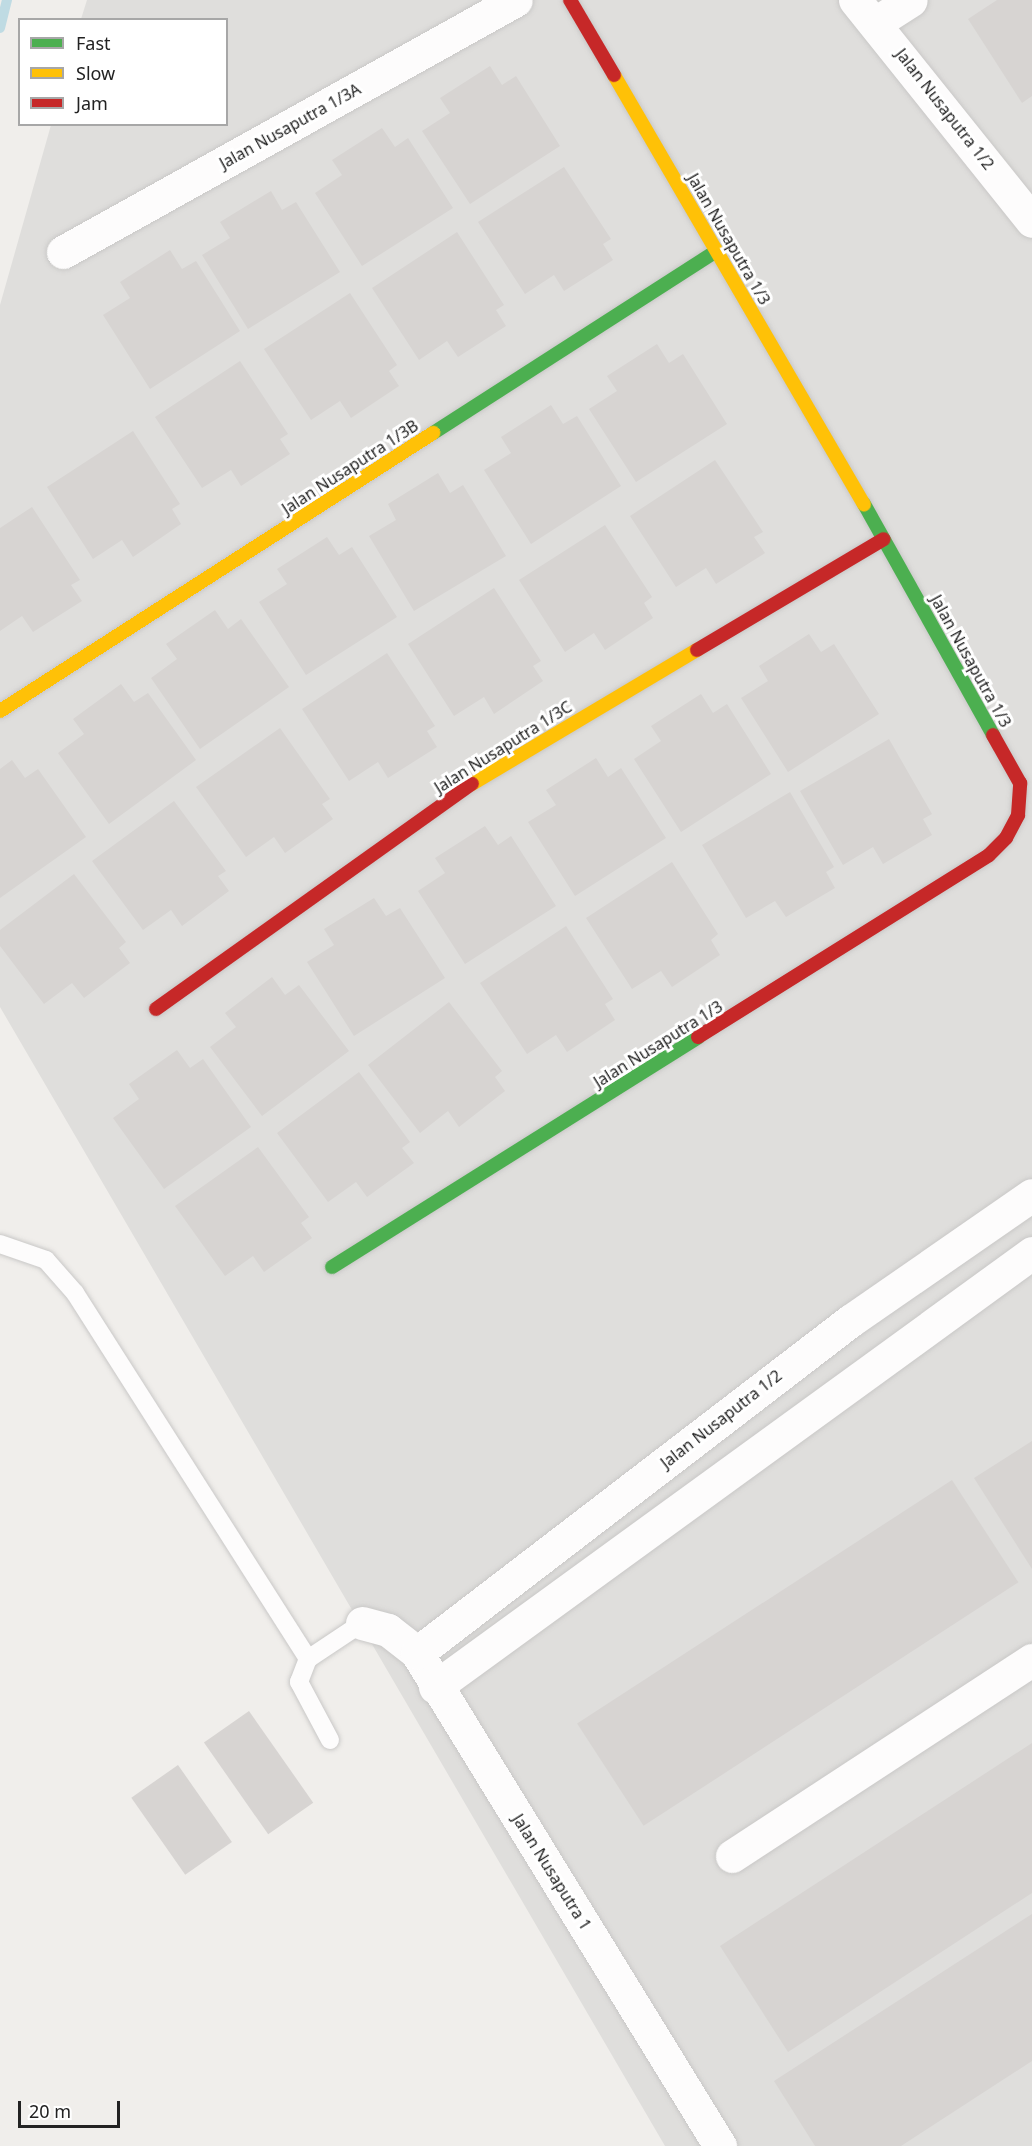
<!DOCTYPE html>
<style>
body{margin:0}
#map{position:relative;width:1032px;height:2146px;overflow:hidden;background:#f0eeeb;font-family:"Noto Sans",sans-serif}
div>[style]{position:absolute}
.residential>*{inset:0;background:#dfdedc}
.stream>*{height:10px;margin:-5px;padding:0 5px;transform-origin:5px;border-radius:5px;background:#bfdbe3}
.building>*{inset:0;background:#d7d4d2;transform-origin:0 0}
.roads{filter:drop-shadow(0 0 2px #c9c8c7) drop-shadow(0 0 2px #c9c8c7)}
.lane>*{height:18px;margin:-9px;padding:0 9px;transform-origin:9px;border-radius:9px;background:#fdfcfc}
.street>*{height:33px;margin:-16.5px;padding:0 16.5px;transform-origin:16.5px;border-radius:16.5px;background:#fdfcfc}
.fast>*{height:14px;margin:-7px;padding:0 7px;transform-origin:7px;border-radius:7px;background:#4caf50}
.slow>*{height:14px;margin:-7px;padding:0 7px;transform-origin:7px;border-radius:7px;background:#ffc107}
.jam>*{height:14px;margin:-7px;padding:0 7px;transform-origin:7px;border-radius:7px;background:#c62828}
span{translate:-50% -50%;white-space:nowrap;text-align:center;line-height:1.15;-webkit-text-stroke:6px #fff;paint-order:stroke}
.street-label{font-size:16px;color:#222}
.legend{position:absolute;left:18px;top:18px;width:210px;height:108px;box-sizing:border-box;background:#fff;border:2px solid #a7a7a7;margin:0;padding:8px 10px;list-style:none;font-size:18px;color:#222}
.legend li{display:flex;align-items:center;gap:12px;height:30px}
.legend b{width:30px;border:2px solid #a7a7a7}
.scale{position:absolute;left:18px;top:2101px;width:102px;height:27px;box-sizing:border-box;border:3px solid #222;border-top:0;padding-left:8px;font-size:18px;line-height:21px;white-space:nowrap;color:#222;-webkit-text-stroke:4px #fff;paint-order:stroke}
</style>
<div id="map">
<div class="residential">
<i style="clip-path:polygon(87px 0,1032px 0,1032px 2146px,665px 2146px,0 1007px,0 305px,51px 125px,226px 124px,226px 20px,81px 19px)"></i>
</div>
<div class="stream">
<i style="left:0;top:28px;width:29px;rotate:-76deg"></i>
</div>
<div class="building">
<i style="clip-path:polygon(997px 0,1032px 0,1032px 96px,1022px 103px,968px 19px)"></i>
<i style="clip-path:polygon(490px 66px,502px 85px,516px 76px,560px 146px,470px 204px,422px 131px,450px 113px,440px 98px)"></i>
<i style="clip-path:polygon(382px 128px,395px 147px,408px 138px,453px 208px,362px 266px,315px 193px,342px 175px,332px 160px)"></i>
<i style="clip-path:polygon(564px 167px,611px 239px,603px 244px,613px 260px,564px 291px,554px 275px,525px 294px,478px 222px)"></i>
<i style="clip-path:polygon(271px 191px,282px 210px,296px 202px,340px 272px,248px 329px,202px 255px,230px 238px,220px 222px)"></i>
<i style="clip-path:polygon(457px 232px,504px 305px,496px 310px,506px 326px,458px 357px,447px 341px,419px 360px,372px 288px)"></i>
<i style="clip-path:polygon(170px 250px,182px 269px,196px 261px,240px 331px,150px 389px,103px 315px,130px 298px,120px 282px)"></i>
<i style="clip-path:polygon(350px 293px,397px 365px,389px 371px,399px 386px,351px 418px,340px 401px,311px 420px,264px 349px)"></i>
<i style="clip-path:polygon(657px 344px,669px 363px,683px 354px,727px 424px,636px 482px,589px 409px,617px 391px,607px 376px)"></i>
<i style="clip-path:polygon(240px 361px,288px 434px,280px 439px,290px 454px,241px 486px,231px 470px,202px 488px,155px 417px)"></i>
<i style="clip-path:polygon(551px 405px,563px 424px,577px 416px,621px 486px,531px 544px,484px 470px,511px 453px,501px 437px)"></i>
<i style="clip-path:polygon(133px 431px,180px 504px,172px 509px,181px 524px,133px 557px,122px 540px,93px 559px,47px 487px)"></i>
<i style="clip-path:polygon(715px 460px,763px 532px,754px 537px,765px 553px,716px 584px,706px 568px,676px 587px,630px 516px)"></i>
<i style="clip-path:polygon(438px 473px,450px 493px,463px 485px,506px 556px,414px 611px,369px 536px,396px 520px,388px 504px)"></i>
<i style="clip-path:polygon(32px 507px,80px 580px,71px 585px,82px 601px,33px 632px,22px 616px,0 631px,0 528px)"></i>
<i style="clip-path:polygon(605px 525px,652px 597px,644px 603px,653px 618px,605px 650px,594px 633px,565px 652px,519px 580px)"></i>
<i style="clip-path:polygon(327px 537px,339px 555px,352px 547px,397px 617px,306px 675px,259px 602px,287px 584px,277px 569px)"></i>
<i style="clip-path:polygon(494px 588px,541px 661px,533px 666px,543px 681px,494px 714px,484px 697px,454px 716px,408px 644px)"></i>
<i style="clip-path:polygon(215px 610px,228px 629px,241px 619px,289px 687px,200px 749px,151px 678px,177px 659px,166px 644px)"></i>
<i style="clip-path:polygon(809px 634px,821px 652px,834px 644px,879px 714px,788px 772px,741px 698px,768px 681px,759px 666px)"></i>
<i style="clip-path:polygon(387px 653px,435px 726px,427px 731px,437px 747px,388px 778px,378px 762px,349px 781px,302px 709px)"></i>
<i style="clip-path:polygon(121px 684px,134px 702px,148px 693px,196px 760px,109px 824px,58px 753px,84px 734px,73px 719px)"></i>
<i style="clip-path:polygon(701px 694px,713px 713px,727px 704px,771px 774px,681px 832px,634px 759px,661px 741px,651px 726px)"></i>
<i style="clip-path:polygon(280px 728px,330px 799px,322px 804px,333px 819px,285px 853px,274px 837px,246px 857px,196px 787px)"></i>
<i style="clip-path:polygon(889px 739px,932px 814px,923px 819px,932px 835px,883px 864px,873px 847px,843px 865px,800px 791px)"></i>
<i style="clip-path:polygon(596px 758px,608px 777px,621px 768px,666px 838px,575px 896px,528px 822px,556px 805px,546px 790px)"></i>
<i style="clip-path:polygon(12px 760px,25px 778px,38px 769px,86px 837px,0 898px,0 769px)"></i>
<i style="clip-path:polygon(790px 792px,834px 867px,826px 872px,835px 888px,786px 917px,775px 901px,746px 918px,702px 845px)"></i>
<i style="clip-path:polygon(174px 801px,226px 871px,218px 876px,229px 891px,182px 926px,171px 910px,143px 930px,92px 861px)"></i>
<i style="clip-path:polygon(485px 826px,498px 845px,511px 836px,556px 906px,465px 964px,418px 891px,445px 873px,435px 858px)"></i>
<i style="clip-path:polygon(672px 862px,718px 934px,711px 940px,720px 955px,672px 987px,661px 971px,632px 989px,586px 918px)"></i>
<i style="clip-path:polygon(74px 874px,126px 942px,119px 948px,130px 963px,84px 998px,72px 983px,44px 1004px,0 946px,0 930px)"></i>
<i style="clip-path:polygon(374px 898px,386px 916px,400px 908px,445px 978px,354px 1036px,307px 962px,334px 945px,324px 929px)"></i>
<i style="clip-path:polygon(566px 926px,613px 999px,605px 1004px,615px 1020px,567px 1052px,556px 1035px,527px 1054px,480px 983px)"></i>
<i style="clip-path:polygon(272px 977px,285px 995px,299px 985px,349px 1051px,262px 1116px,210px 1047px,236px 1027px,225px 1013px)"></i>
<i style="clip-path:polygon(449px 1002px,502px 1071px,495px 1077px,505px 1091px,459px 1127px,448px 1111px,420px 1133px,368px 1065px)"></i>
<i style="clip-path:polygon(177px 1050px,190px 1068px,203px 1059px,251px 1127px,164px 1189px,113px 1118px,139px 1099px,129px 1084px)"></i>
<i style="clip-path:polygon(359px 1072px,410px 1142px,402px 1148px,414px 1163px,367px 1197px,356px 1182px,328px 1202px,277px 1133px)"></i>
<i style="clip-path:polygon(258px 1147px,309px 1217px,301px 1223px,312px 1238px,264px 1272px,253px 1256px,225px 1276px,175px 1206px)"></i>
<i style="clip-path:polygon(1032px 1441px,1032px 1569px,974px 1478px)"></i>
<i style="left:952px;top:1480px;width:122px;height:447px;rotate:57deg"></i>
<i style="left:249px;top:1711px;width:112px;height:55px;rotate:55deg"></i>
<i style="clip-path:polygon(1032px 1743px,1032px 1893px,788px 2052px,720px 1946px)"></i>
<i style="left:178px;top:1765px;width:94px;height:57px;rotate:55deg"></i>
<i style="clip-path:polygon(1032px 1914px,1032px 2061px,901px 2146px,815px 2146px,774px 2081px)"></i>
</div>
<div class="roads">
<div class="lane">
<i style="left:0;top:1244px;width:49px;rotate:19.2deg"></i>
<i style="left:46px;top:1260px;width:44px;rotate:48.7deg"></i>
<i style="left:75px;top:1293px;width:434px;rotate:57.5deg"></i>
<i style="left:330px;top:1740px;width:66px;rotate:-118.1deg"></i>
<i style="left:299px;top:1682px;width:25px;rotate:-69deg"></i>
<i style="left:308px;top:1659px;width:65px;rotate:-33.7deg"></i>
</div>
<div class="street">
<i style="left:855px;top:0;width:283px;rotate:51.3deg"></i>
<i style="left:877px;top:22px;width:40px;rotate:-32.9deg"></i>
<i style="left:63px;top:252px;width:518px;rotate:-29.09deg"></i>
<i style="left:362px;top:1623px;width:27px;rotate:15deg"></i>
<i style="left:388px;top:1630px;width:37px;rotate:38deg"></i>
<i style="left:417px;top:1653px;width:579px;rotate:58.42deg"></i>
<i style="left:417px;top:1653px;width:546px;rotate:-37.48deg"></i>
<i style="left:850px;top:1321px;width:221px;rotate:-34.7deg"></i>
<i style="left:435px;top:1687px;width:738px;rotate:-36.02deg"></i>
<i style="left:732px;top:1856px;width:358px;rotate:-33.2deg"></i>
</div>
<div class="fast">
<i style="left:433px;top:433px;width:337px;rotate:-32.7deg"></i>
<i style="left:864px;top:504px;width:265px;rotate:60.8deg"></i>
<i style="left:332px;top:1267px;width:432px;rotate:-32.1deg"></i>
</div>
<div class="slow">
<i style="left:614px;top:75px;width:497px;rotate:59.8deg"></i>
<i style="left:0;top:711px;width:515px;rotate:-32.7deg"></i>
<i style="left:472px;top:784px;width:262px;rotate:-30.8deg"></i>
</div>
<div class="jam">
<i style="left:570px;top:0;width:87px;rotate:59.6deg"></i>
<i style="left:697px;top:650px;width:217px;rotate:-30.7deg"></i>
<i style="left:156px;top:1009px;width:388px;rotate:-35.5deg"></i>
<i style="left:698px;top:1037px;width:343px;rotate:-32deg"></i>
<i style="left:989px;top:855px;width:24px;rotate:-45deg"></i>
<i style="left:1006px;top:838px;width:26px;rotate:-62deg"></i>
<i style="left:1018px;top:815px;width:32px;rotate:-86deg"></i>
<i style="left:1020px;top:783px;width:55px;rotate:-119.4deg"></i>
</div>
</div>
<div class="street-label">
<span style="left:945px;top:109px;rotate:52deg">Jalan Nusaputra 1/2</span>
<span style="left:290px;top:126px;rotate:-29deg">Jalan Nusaputra 1/3A</span>
<span style="left:729px;top:239px;rotate:60deg">Jalan Nusaputra 1/3</span>
<span style="left:350px;top:467px;rotate:-33deg">Jalan Nusaputra 1/3B</span>
<span style="left:971px;top:661px;rotate:61deg">Jalan Nusaputra 1/3</span>
<span style="left:503px;top:747px;rotate:-32deg">Jalan Nusaputra 1/3C</span>
<span style="left:658px;top:1044px;rotate:-32deg">Jalan Nusaputra 1/3</span>
<span style="left:721px;top:1419px;rotate:-38deg">Jalan Nusaputra 1/2</span>
<span style="left:552px;top:1872px;rotate:58deg">Jalan Nusaputra 1</span>
</div>
<ul class="legend">
<li><b style="height:8px;background:#4caf50"></b>Fast</li>
<li><b style="height:8px;background:#ffc107"></b>Slow</li>
<li><b style="height:8px;background:#c62828"></b>Jam</li>
</ul>
<div class="scale">20 m</div>
</div>
